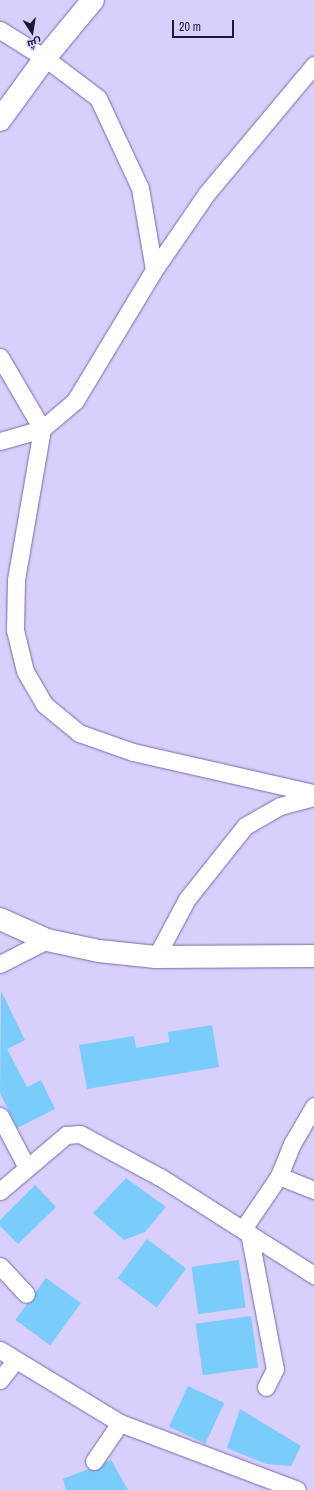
<!DOCTYPE html>
<meta charset="utf-8">
<style>
body{margin:0}
#map{position:relative;width:314px;height:1490px;overflow:hidden;background:#d9cffc;font-family:"Archivo Narrow",Cairo,sans-serif}
div>[style]{position:absolute}
.building>*{inset:0;background:#7accfb;transform-origin:0 0}
.roads{filter:drop-shadow(0 0 1px #7b68ac) drop-shadow(0 0 1px #7b68ac)}
.street>*{height:17px;margin:-8.5px;padding:0 8.5px;transform-origin:8.5px;border-radius:8.5px;background:#fff}
.secondary>*{height:22px;margin:-11px;padding:0 11px;transform-origin:11px;border-radius:11px;background:#fff}
span{translate:-50% -50%;white-space:nowrap;text-align:center;line-height:1.15;-webkit-text-stroke:3px #d9cffc;paint-order:stroke}
.north{position:absolute;left:12px;top:12px;width:40px;height:40px;-webkit-text-stroke:3px #d9cffc;paint-order:stroke;rotate:168deg;font-size:11px;font-weight:700;line-height:16px;text-align:center;color:#201833}
.north::after{content:'';display:block;margin:auto;width:14px;height:18px;background:#201833;clip-path:polygon(50% 0,100% 100%,50% 72%,0 100%)}
.scale{position:absolute;left:172px;top:20px;width:62px;height:18px;box-sizing:border-box;border:2px solid #201833;border-top:0;padding-left:5px;font-size:12px;line-height:14px;white-space:nowrap;color:#201833;-webkit-text-stroke:3px #d9cffc;paint-order:stroke}
</style>
<div id="map">
<div class="building">
<i style="clip-path:polygon(1px 991px,25px 1040px,7px 1049px,27px 1087px,41px 1080px,55px 1109px,17px 1128px,0 1093px)"></i>
<i style="clip-path:polygon(212px 1025px,219px 1067px,87px 1089px,79px 1045px,134px 1036px,136px 1048px,169px 1042px,168px 1032px)"></i>
<i style="clip-path:polygon(126px 1178px,166px 1207px,145px 1232px,124px 1240px,93px 1213px)"></i>
<i style="clip-path:polygon(35px 1185px,56px 1207px,18px 1244px,0 1226px,0 1220px)"></i>
<i style="left:147px;top:1239px;width:49px;height:49px;rotate:37deg"></i>
<i style="left:239px;top:1260px;width:48px;height:48px;rotate:82deg"></i>
<i style="left:46px;top:1278px;width:43px;height:52px;rotate:36deg"></i>
<i style="left:251px;top:1316px;width:52px;height:56px;rotate:82deg"></i>
<i style="left:188px;top:1386px;width:40px;height:45px;rotate:25deg"></i>
<i style="clip-path:polygon(240px 1409px,301px 1446px,291px 1466px,266px 1464px,227px 1448px)"></i>
<i style="clip-path:polygon(111px 1460px,128px 1490px,66px 1490px,63px 1479px)"></i>
</div>
<div class="roads">
<div class="street">
<i style="left:0;top:30px;width:53px;rotate:31.9deg"></i>
<i style="left:45px;top:58px;width:66px;rotate:37deg"></i>
<i style="left:98px;top:98px;width:99px;rotate:65deg"></i>
<i style="left:140px;top:188px;width:83px;rotate:80.3deg"></i>
<i style="left:154px;top:270px;width:153px;rotate:121.1deg"></i>
<i style="left:75px;top:401px;width:43px;rotate:139.7deg"></i>
<i style="left:42px;top:429px;width:44px;rotate:164.1deg"></i>
<i style="left:154px;top:270px;width:93px;rotate:-55.5deg"></i>
<i style="left:207px;top:193px;width:167px;rotate:-50.1deg"></i>
<i style="left:0;top:357px;width:83px;rotate:59.7deg"></i>
<i style="left:42px;top:429px;width:153px;rotate:99.8deg"></i>
<i style="left:16px;top:580px;width:50px;rotate:91.1deg"></i>
<i style="left:15px;top:630px;width:42px;rotate:76.3deg"></i>
<i style="left:25px;top:671px;width:39px;rotate:60deg"></i>
<i style="left:45px;top:705px;width:44px;rotate:39.5deg"></i>
<i style="left:79px;top:733px;width:57px;rotate:19.4deg"></i>
<i style="left:133px;top:752px;width:186px;rotate:12.8deg"></i>
<i style="left:156px;top:957px;width:66px;rotate:-61.9deg"></i>
<i style="left:187px;top:899px;width:93px;rotate:-51.5deg"></i>
<i style="left:245px;top:826px;width:40px;rotate:-29.7deg"></i>
<i style="left:280px;top:806px;width:35px;rotate:-15deg"></i>
<i style="left:0;top:964px;width:53px;rotate:-27.1deg"></i>
<i style="left:0;top:1116px;width:56px;rotate:62.5deg"></i>
<i style="left:279px;top:1176px;width:38px;rotate:22deg"></i>
<i style="left:0;top:1191px;width:87px;rotate:-40.3deg"></i>
<i style="left:66px;top:1135px;width:14px;rotate:-4deg"></i>
<i style="left:80px;top:1134px;width:91px;rotate:28.3deg"></i>
<i style="left:160px;top:1177px;width:183px;rotate:32.5deg"></i>
<i style="left:243px;top:1229px;width:64px;rotate:-55.8deg"></i>
<i style="left:279px;top:1176px;width:35px;rotate:-68deg"></i>
<i style="left:292px;top:1144px;width:44px;rotate:-59.9deg"></i>
<i style="left:249px;top:1233px;width:138px;rotate:79.2deg"></i>
<i style="left:275px;top:1369px;width:20px;rotate:117deg"></i>
<i style="left:0;top:1266px;width:38px;rotate:47deg"></i>
<i style="left:0;top:1350px;width:140px;rotate:31.3deg"></i>
<i style="left:120px;top:1423px;width:189px;rotate:20.7deg"></i>
<i style="left:0;top:1380px;width:24px;rotate:-52deg"></i>
<i style="left:94px;top:1461px;width:46px;rotate:-55.6deg"></i>
</div>
<div class="secondary">
<i style="left:0;top:120px;width:77px;rotate:-54deg"></i>
<i style="left:45px;top:58px;width:75px;rotate:-50.4deg"></i>
<i style="left:0;top:919px;width:51px;rotate:24.1deg"></i>
<i style="left:47px;top:940px;width:53px;rotate:11.9deg"></i>
<i style="left:99px;top:951px;width:57px;rotate:6deg"></i>
<i style="left:156px;top:957px;width:158px;rotate:-0.4deg"></i>
</div>
</div>
<div class="north">ش</div>
<div class="scale">20 m</div>
</div>
